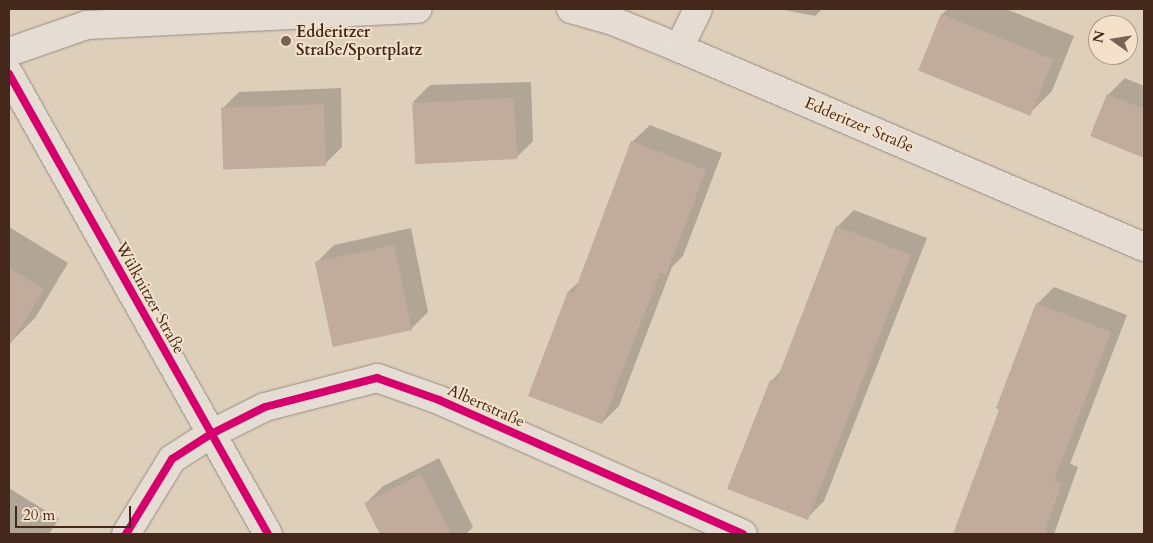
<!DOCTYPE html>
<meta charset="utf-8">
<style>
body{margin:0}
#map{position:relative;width:1153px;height:543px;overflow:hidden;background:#decfbb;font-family:Cardo,serif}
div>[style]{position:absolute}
.shadow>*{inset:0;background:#0003}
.building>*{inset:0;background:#c0ab9c;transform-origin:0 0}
.roads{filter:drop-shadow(0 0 1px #988c80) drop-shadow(0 0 1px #988c80)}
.street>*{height:28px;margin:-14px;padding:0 14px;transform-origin:14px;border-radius:14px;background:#e5ddd3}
.secondary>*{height:28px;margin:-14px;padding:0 14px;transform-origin:14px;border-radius:14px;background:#e5ddd3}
.cycleway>*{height:8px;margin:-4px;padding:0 4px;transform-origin:4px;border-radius:4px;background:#d6006c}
.dots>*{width:14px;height:14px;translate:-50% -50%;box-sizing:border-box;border:2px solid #f3e1ca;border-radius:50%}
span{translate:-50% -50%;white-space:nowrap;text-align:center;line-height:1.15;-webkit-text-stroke:4px #f3e1ca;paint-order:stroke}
.poi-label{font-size:16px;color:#43281b;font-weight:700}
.left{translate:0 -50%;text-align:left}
.street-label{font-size:16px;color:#43281b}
.frame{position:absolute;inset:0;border:10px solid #43281b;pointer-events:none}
.north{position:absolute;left:1088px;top:15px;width:50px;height:50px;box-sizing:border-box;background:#f3e1ca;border:1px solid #ad9784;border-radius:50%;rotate:283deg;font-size:14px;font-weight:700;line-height:20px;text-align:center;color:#43281b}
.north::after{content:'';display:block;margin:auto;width:18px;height:22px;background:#796253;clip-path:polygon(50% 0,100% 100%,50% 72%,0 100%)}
.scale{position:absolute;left:15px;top:506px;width:116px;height:22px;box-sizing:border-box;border:2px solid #43281b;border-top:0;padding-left:6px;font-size:15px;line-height:18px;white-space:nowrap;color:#43281b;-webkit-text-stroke:4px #f3e1ca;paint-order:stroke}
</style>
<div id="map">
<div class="shadow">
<i style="clip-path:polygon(779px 9px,822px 9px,815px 16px)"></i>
<i style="clip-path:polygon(948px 9px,1006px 9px,1074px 36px,1052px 91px,1029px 114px,920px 69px,942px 14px)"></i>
<i style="clip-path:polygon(1125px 78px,1144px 86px,1144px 157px,1092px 136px,1108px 95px)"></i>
<i style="clip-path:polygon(531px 82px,533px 141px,516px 158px,413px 102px,430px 85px)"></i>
<i style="clip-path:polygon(341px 88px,342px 147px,325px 164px,222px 109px,239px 92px)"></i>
<i style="clip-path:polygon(650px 125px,722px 153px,683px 256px,672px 267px,619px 406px,602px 423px,529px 395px,569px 291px,580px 281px,632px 142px)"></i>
<i style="clip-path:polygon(854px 210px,927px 238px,824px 501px,807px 518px,771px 381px,782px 370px,837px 227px)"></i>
<i style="clip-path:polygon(9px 227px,68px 263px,35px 318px,9px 344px)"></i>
<i style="clip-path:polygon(411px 228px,428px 312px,411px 329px,317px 262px,334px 245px)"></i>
<i style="clip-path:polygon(1054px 287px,1127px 315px,1070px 464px,1078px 467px,1054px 534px,955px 534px,1037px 304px)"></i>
<i style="clip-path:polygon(439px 458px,473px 527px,466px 534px,382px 534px,366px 503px,383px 486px)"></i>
<i style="clip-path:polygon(9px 488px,59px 519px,49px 534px,9px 534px)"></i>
</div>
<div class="building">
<i style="left:941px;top:14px;width:121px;height:61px;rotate:22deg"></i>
<i style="clip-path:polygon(1107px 94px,1144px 109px,1144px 158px,1090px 136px)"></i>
<i style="left:514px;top:98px;width:61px;height:102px;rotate:87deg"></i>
<i style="left:324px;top:104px;width:62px;height:103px;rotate:88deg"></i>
<i style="clip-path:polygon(631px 141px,706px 170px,666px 275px,660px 273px,602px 424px,528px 396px,568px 291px,574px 293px)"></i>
<i style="clip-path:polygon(836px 226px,911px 255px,808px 520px,727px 489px,770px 380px,776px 382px)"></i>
<i style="left:394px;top:245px;width:87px;height:81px;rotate:78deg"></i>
<i style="clip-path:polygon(9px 268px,44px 289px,9px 346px)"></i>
<i style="clip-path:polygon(1036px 303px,1111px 332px,1054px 481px,1062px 484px,1044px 534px,953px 534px,999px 410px,996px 408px)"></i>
<i style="clip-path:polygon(421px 474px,451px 534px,380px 534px,364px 503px)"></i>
</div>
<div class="roads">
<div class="street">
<i style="left:571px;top:9px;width:44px;rotate:15.9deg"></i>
<i style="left:613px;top:21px;width:71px;rotate:22.2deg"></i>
<i style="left:679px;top:48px;width:506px;rotate:23.17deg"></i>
<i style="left:679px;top:48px;width:43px;rotate:-64deg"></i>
<i style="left:9px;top:52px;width:83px;rotate:-19.1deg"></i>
<i style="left:87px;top:25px;width:331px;rotate:-2.8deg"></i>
<i style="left:126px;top:534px;width:88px;rotate:-58.5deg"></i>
<i style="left:172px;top:459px;width:46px;rotate:-32.7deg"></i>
<i style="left:211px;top:434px;width:60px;rotate:-26.6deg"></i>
<i style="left:265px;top:407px;width:116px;rotate:-14.5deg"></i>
<i style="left:377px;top:378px;width:66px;rotate:19.5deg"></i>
<i style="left:439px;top:400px;width:332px;rotate:23.8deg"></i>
</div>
<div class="secondary">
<i style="left:9px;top:74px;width:528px;rotate:60.62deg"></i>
</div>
</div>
<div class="cycleway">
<i style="left:9px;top:74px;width:528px;rotate:60.62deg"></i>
<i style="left:126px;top:534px;width:88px;rotate:-58.5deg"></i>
<i style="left:172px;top:459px;width:46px;rotate:-32.7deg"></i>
<i style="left:211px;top:434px;width:60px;rotate:-26.6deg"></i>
<i style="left:265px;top:407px;width:116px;rotate:-14.5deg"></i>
<i style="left:377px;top:378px;width:66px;rotate:19.5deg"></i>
<i style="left:439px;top:400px;width:332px;rotate:23.8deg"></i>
</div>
<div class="dots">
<i style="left:286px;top:41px;background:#796253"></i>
</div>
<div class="poi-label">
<span class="left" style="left:296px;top:41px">Edderitzer<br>Straße/Sportplatz</span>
</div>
<div class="street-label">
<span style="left:859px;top:125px;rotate:23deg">Edderitzer Straße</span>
<span style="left:150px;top:298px;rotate:61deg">Wülknitzer Straße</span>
<span style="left:486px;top:406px;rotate:24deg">Albertstraße</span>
</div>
<div class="frame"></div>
<div class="north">N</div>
<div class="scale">20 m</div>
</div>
